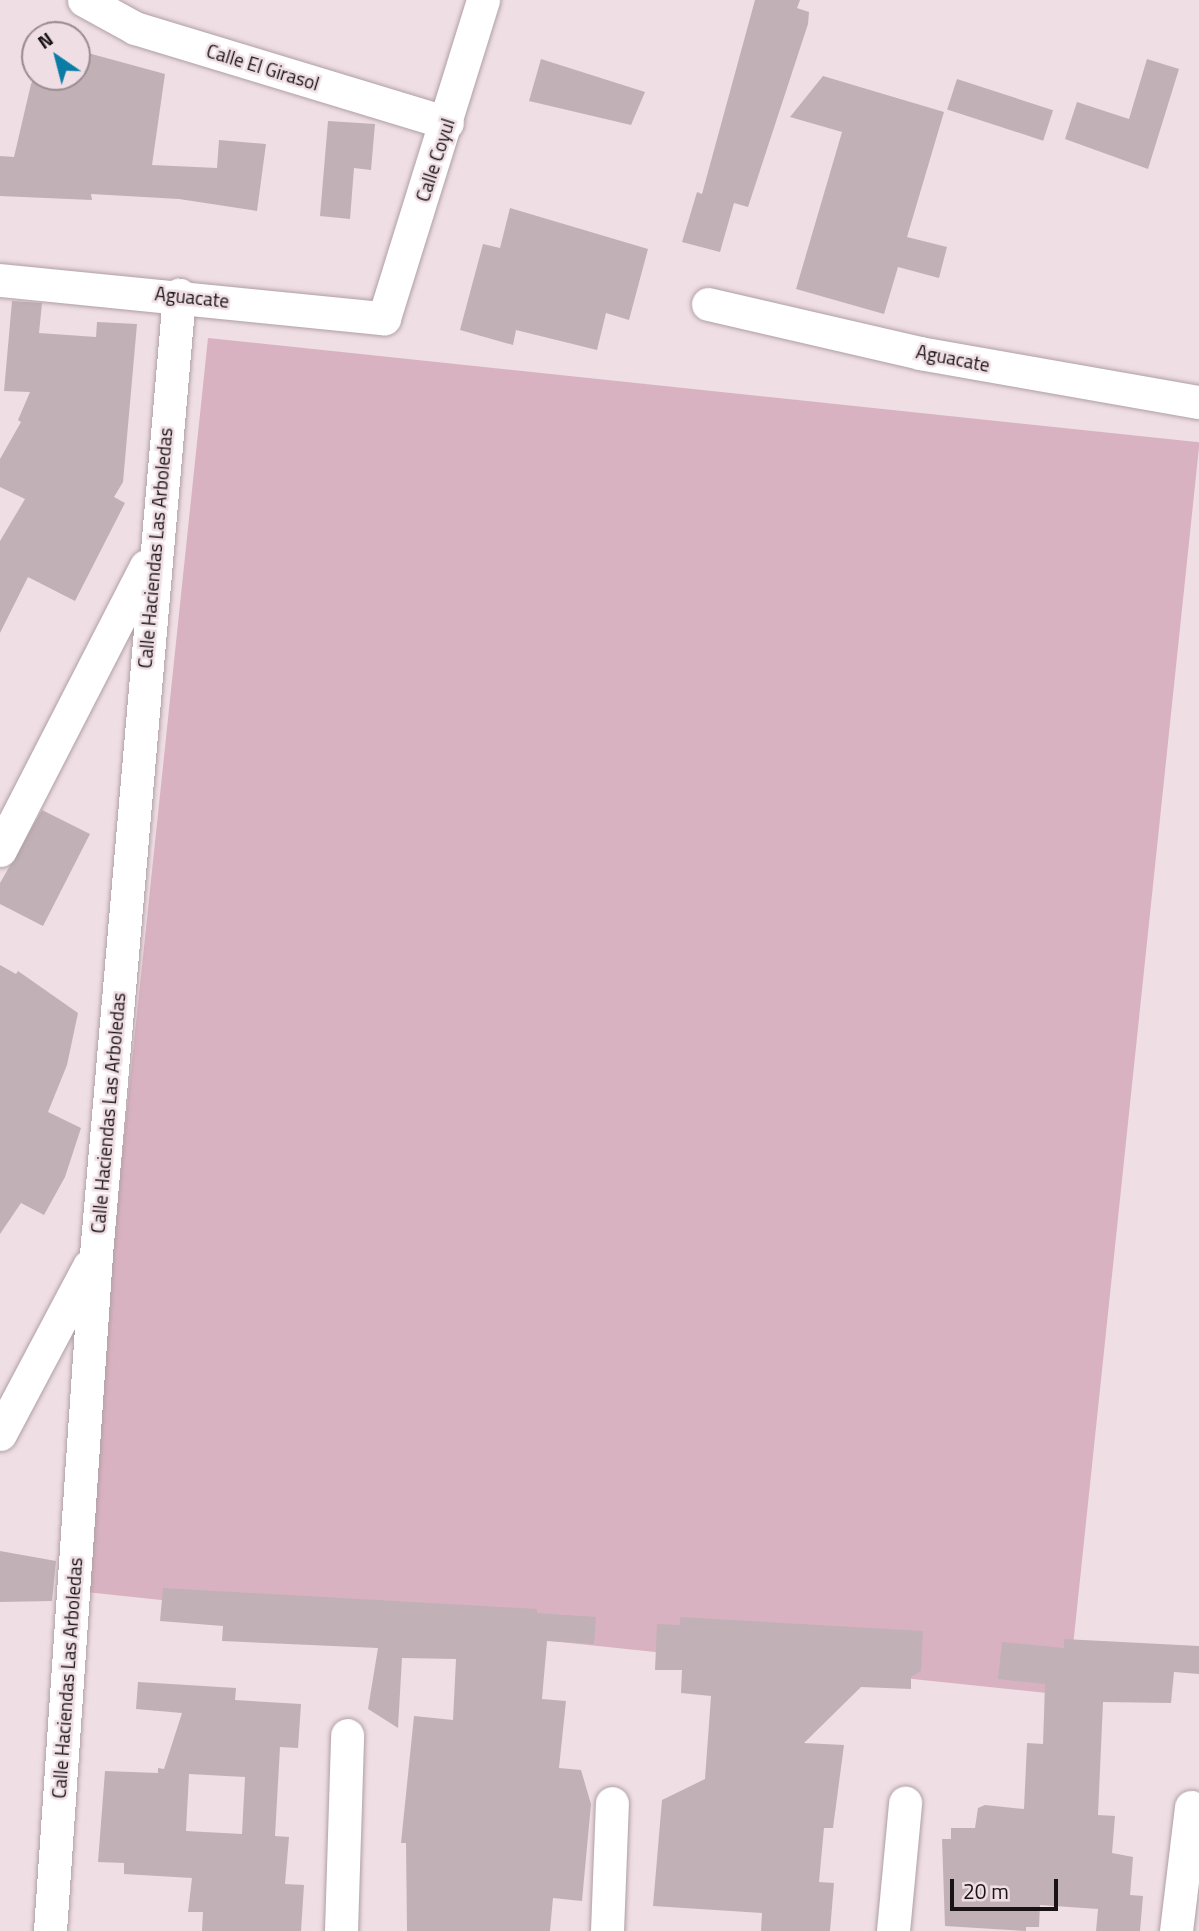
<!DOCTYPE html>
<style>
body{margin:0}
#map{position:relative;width:1199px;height:1931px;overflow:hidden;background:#efdee4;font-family:"Titillium Web",sans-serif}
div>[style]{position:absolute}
.green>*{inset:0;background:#d9b2c1;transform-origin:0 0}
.building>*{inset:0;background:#c1b1b7;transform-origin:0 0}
.roads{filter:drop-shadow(0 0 2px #afa0a5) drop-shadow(0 0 2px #afa0a5)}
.street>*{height:33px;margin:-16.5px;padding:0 16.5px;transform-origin:16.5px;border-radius:16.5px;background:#fff}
span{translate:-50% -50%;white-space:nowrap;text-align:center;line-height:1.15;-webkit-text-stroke:5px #efdee4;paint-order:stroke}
.street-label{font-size:19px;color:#191315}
.north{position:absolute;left:21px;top:21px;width:70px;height:70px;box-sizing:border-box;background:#efdee4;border:2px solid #998d91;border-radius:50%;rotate:325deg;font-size:19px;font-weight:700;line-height:28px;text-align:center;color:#191315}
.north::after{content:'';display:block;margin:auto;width:24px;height:32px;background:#0a7ca5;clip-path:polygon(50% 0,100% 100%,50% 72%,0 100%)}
.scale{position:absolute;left:950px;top:1879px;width:108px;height:32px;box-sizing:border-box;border:4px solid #191315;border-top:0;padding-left:9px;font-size:21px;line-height:24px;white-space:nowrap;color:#191315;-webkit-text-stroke:5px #efdee4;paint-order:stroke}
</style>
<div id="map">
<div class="green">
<i style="left:208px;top:338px;width:997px;height:1260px;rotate:6deg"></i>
</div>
<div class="building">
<i style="clip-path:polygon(755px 0,800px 0,797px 8px,809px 12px,808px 24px,748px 207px,734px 203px,720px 252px,682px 242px,697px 192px,702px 194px)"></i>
<i style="clip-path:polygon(77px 50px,165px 74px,152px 165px,217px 168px,219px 140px,266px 144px,257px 211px,179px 199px,91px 194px,92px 200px,0 196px,0 156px,14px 157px,31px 84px,35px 77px,77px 77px)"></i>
<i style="clip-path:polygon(541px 59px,645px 92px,631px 125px,529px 101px)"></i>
<i style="clip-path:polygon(1147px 59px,1179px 69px,1148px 169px,1065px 139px,1077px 102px,1129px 119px)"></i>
<i style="clip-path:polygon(823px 76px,944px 112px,907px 237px,947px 247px,939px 278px,898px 267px,884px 314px,796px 289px,842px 132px,790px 117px)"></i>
<i style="left:957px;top:79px;width:101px;height:32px;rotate:18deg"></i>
<i style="clip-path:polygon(328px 121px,375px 124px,371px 170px,354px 168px,350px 219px,320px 216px)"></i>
<i style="clip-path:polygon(510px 208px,648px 249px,629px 320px,606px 313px,597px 350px,516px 330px,513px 345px,460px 330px,483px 244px,500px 248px)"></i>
<i style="clip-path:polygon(12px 301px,42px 303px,39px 333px,96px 337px,97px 322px,137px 324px,123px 482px,114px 497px,125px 503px,75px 601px,28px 577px,0 633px,0 541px,25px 499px,0 487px,0 459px,21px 422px,18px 420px,30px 392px,4px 391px)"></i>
<i style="clip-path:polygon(42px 810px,90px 834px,43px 926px,0 904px,0 883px)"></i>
<i style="clip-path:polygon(0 965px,16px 974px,18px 971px,78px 1013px,67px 1065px,48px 1112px,81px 1128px,65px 1177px,44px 1215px,21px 1203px,0 1234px)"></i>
<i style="clip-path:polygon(0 1551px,56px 1561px,52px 1601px,0 1602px)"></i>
<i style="clip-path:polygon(163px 1588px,537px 1609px,537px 1613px,596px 1617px,594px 1644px,547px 1641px,542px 1699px,566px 1701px,559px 1768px,581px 1770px,591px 1804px,582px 1901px,553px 1898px,550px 1931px,407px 1931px,406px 1843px,401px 1843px,414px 1716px,453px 1720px,456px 1659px,402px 1658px,398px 1728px,368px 1709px,378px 1648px,222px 1641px,223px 1626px,160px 1621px)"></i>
<i style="clip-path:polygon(680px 1617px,923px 1631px,921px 1671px,911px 1677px,911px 1689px,861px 1687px,804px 1743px,844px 1745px,833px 1828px,824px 1828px,819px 1882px,834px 1883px,830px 1931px,761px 1931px,762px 1913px,653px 1906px,662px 1800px,705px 1779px,711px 1696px,681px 1693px,682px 1670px,655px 1670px,657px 1624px,680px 1625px)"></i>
<i style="clip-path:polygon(1064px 1639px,1199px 1646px,1199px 1674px,1174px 1672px,1171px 1703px,1103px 1702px,1098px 1815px,1115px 1816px,1112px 1853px,1133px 1857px,1130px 1895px,1143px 1896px,1140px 1931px,1096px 1931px,1098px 1909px,1040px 1905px,1039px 1927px,1026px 1927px,1026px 1931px,945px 1926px,942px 1839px,951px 1839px,951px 1828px,975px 1828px,978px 1808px,985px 1805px,1024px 1809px,1027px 1743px,1043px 1744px,1045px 1684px,998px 1679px,1002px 1642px,1064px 1648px)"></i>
<i style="clip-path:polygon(evenodd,138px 1682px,236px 1688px,235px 1700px,301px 1704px,298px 1748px,280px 1747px,275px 1836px,289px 1837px,285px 1884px,304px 1885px,301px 1931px,202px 1931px,203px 1912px,188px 1912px,192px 1878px,124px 1874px,124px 1863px,98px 1862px,105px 1771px,158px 1773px,158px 1768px,164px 1769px,182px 1713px,136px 1709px,138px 1682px,189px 1774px,245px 1777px,242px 1834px,186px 1831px,189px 1774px)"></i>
</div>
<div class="roads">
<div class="street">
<i style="left:84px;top:0;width:58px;rotate:28.8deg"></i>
<i style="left:135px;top:28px;width:326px;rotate:16.9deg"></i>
<i style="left:0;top:280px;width:386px;rotate:5.7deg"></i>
<i style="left:384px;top:318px;width:333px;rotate:-72.7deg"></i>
<i style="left:708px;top:304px;width:218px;rotate:13deg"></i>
<i style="left:920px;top:353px;width:283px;rotate:10deg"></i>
<i style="left:0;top:850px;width:319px;rotate:-62.8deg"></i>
<i style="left:0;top:1434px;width:190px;rotate:-62.1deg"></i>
<i style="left:50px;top:1931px;width:679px;rotate:-86.11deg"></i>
<i style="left:96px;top:1254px;width:963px;rotate:-85.05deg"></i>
<i style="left:341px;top:1931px;width:196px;rotate:-88.2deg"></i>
<i style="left:607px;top:1931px;width:128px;rotate:-87.8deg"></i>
<i style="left:893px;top:1931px;width:129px;rotate:-84.6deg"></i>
<i style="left:1176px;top:1931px;width:125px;rotate:-83.1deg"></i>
</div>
</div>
<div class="street-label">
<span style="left:263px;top:67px;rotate:17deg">Calle El Girasol</span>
<span style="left:435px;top:160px;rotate:-72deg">Calle Coyul</span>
<span style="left:192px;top:297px;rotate:6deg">Aguacate</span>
<span style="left:953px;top:358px;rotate:11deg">Aguacate</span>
<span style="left:155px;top:548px;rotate:-85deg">Calle Haciendas Las Arboledas</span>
<span style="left:108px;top:1113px;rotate:-85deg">Calle Haciendas Las Arboledas</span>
<span style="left:67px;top:1678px;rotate:-86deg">Calle Haciendas Las Arboledas</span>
</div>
<div class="north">N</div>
<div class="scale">20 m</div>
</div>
